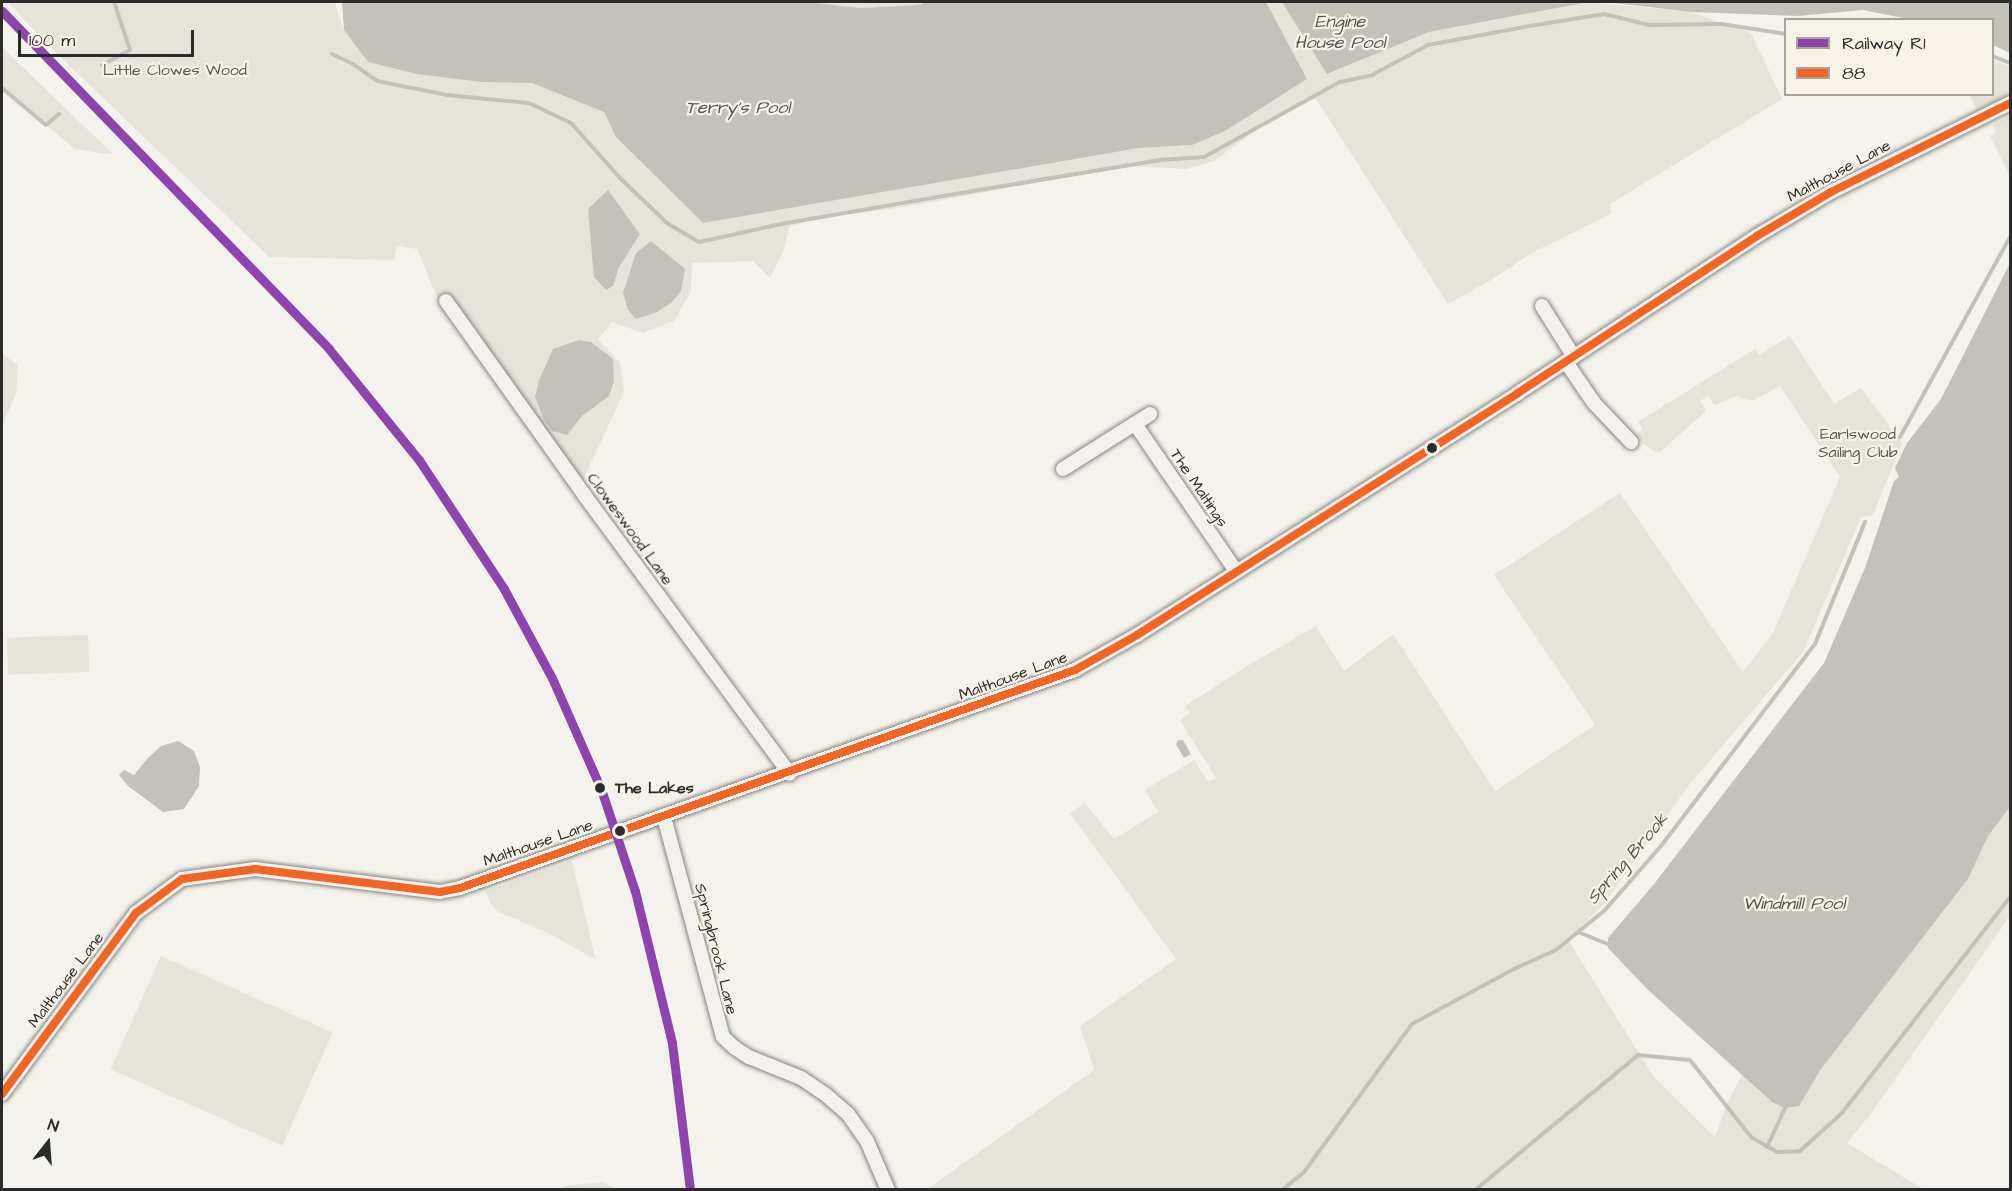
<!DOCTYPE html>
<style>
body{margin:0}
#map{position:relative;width:2012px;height:1191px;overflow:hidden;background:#f4f2ec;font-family:"Architects Daughter",sans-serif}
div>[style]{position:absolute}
.green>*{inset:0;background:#e6e3da;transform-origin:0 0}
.water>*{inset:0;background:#c4c1ba}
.stream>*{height:4px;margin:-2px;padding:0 2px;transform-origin:2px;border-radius:2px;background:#c4c1ba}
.roads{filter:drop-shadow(0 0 2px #858582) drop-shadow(0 0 2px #858582)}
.minor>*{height:14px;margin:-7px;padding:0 7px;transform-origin:7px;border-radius:7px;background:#f2f1ed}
.bus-1>*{height:8px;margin:-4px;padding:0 4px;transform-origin:4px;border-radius:4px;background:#f26522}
.rail-1>*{height:9px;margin:-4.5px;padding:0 4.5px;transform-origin:4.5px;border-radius:4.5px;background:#8e44ad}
.dots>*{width:16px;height:16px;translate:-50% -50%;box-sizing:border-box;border:3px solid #f7f3e8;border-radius:50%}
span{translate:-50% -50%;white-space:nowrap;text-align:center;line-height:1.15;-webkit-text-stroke:4.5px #f7f3e8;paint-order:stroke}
.park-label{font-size:16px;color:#575653}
.street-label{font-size:16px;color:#2b2b2b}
.stop-label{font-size:16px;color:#2b2b2b;font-weight:700}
.left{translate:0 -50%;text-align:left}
.water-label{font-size:18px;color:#53524f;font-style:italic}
.frame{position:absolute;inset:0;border:3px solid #2b2b2b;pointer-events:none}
.legend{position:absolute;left:1784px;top:18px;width:210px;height:78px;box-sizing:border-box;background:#f7f3e8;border:2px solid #a5a39c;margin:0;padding:8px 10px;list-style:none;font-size:18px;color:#2b2b2b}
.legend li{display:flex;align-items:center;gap:12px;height:30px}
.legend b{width:30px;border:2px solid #a5a39c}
.north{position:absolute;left:18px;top:1113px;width:60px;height:60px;-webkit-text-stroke:4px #f7f3e8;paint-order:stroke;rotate:17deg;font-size:16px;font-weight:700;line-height:24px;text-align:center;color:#2b2b2b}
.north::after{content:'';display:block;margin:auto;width:21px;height:27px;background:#2b2b2b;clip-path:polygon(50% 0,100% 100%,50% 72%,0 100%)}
.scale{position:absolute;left:18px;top:30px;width:176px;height:27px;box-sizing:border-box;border:3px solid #2b2b2b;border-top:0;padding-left:8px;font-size:18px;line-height:21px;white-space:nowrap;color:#2b2b2b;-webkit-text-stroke:4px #f7f3e8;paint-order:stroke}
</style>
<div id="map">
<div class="green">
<i style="clip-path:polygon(8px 2px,335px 2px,342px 26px,368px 62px,417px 74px,481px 82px,533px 83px,604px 112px,616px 137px,703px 223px,1139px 148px,1192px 145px,1225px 131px,1307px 79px,1266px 2px,1283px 2px,1328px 74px,1429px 32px,1589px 2px,1691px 12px,1751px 33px,1782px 99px,1610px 204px,1611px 214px,1533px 252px,1491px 280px,1448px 304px,1316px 99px,1302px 103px,1258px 129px,1214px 161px,1187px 169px,1127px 166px,910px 206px,810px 220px,789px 227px,784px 250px,770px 278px,753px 261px,692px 263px,691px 291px,674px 321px,643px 333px,612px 322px,598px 339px,620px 363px,624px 392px,582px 482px,453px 301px,441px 307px,417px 249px,397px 246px,394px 260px,269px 257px,46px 43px)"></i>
<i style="clip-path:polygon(807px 2px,927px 2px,918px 5px,861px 8px)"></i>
<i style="clip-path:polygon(2px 47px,114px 155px,75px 149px,2px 88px)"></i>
<i style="clip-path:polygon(1993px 60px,2010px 67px,2010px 95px,1977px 110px,1969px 95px,1992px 94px)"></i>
<i style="clip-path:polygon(2010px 115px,2010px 176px,1990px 136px,1997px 132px,1992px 125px)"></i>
<i style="clip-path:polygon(1790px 336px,1834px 404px,1861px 388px,1902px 443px,1873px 515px,1861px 517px,1803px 652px,1689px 785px,1603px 905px,1568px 940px,1654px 1077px,1715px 1137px,1727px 1104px,1742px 1075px,1772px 1102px,1799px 1105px,1821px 1069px,1968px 879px,1988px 836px,2010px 807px,2010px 916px,1869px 1116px,1847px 1143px,1923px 1189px,926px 1190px,1094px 1070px,1080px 1026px,1176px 959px,1070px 813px,1085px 803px,1114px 839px,1158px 812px,1145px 790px,1194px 760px,1208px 782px,1216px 778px,1180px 720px,1190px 713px,1185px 706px,1247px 666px,1316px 626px,1344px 671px,1393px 634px,1495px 791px,1595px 725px,1494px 575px,1620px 493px,1743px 672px,1773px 633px,1840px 477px,1780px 386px,1752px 401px,1737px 396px,1715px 405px,1708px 396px,1700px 401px,1706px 411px,1660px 452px,1653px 451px,1635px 437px,1643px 429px,1638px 422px,1755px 349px,1759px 355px)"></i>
<i style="clip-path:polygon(2px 354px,18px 365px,16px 394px,2px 425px)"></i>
<i style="left:88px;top:635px;width:37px;height:81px;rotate:88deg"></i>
<i style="clip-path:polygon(572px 861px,596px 960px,550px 934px,497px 911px,490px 903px,486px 891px)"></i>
<i style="left:161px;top:956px;width:188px;height:124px;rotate:24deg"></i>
<i style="clip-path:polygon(602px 1182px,616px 1189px,561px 1189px,566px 1186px)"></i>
</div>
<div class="water">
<i style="clip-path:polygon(342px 2px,807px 2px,861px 8px,918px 5px,927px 2px,1266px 2px,1307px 79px,1225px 131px,1192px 145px,1139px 148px,703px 223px,616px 137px,604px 112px,532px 83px,481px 82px,417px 74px,368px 62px,344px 30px)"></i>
<i style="clip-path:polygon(1282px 2px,1589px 2px,1429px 32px,1327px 74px)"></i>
<i style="clip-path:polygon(1606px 2px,2010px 2px,2010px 53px,1993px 45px,1992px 20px,1908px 19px,1863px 10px,1798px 16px,1691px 12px)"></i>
<i style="clip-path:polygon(608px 190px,640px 234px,619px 267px,613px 286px,606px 290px,594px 277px,588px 209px)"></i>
<i style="clip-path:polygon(651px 241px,685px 269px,681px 291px,671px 303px,655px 313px,636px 319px,628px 310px,623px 293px,636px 253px)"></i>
<i style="clip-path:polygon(2010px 263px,2010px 807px,1988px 836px,1968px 879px,1821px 1069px,1799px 1106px,1785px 1108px,1772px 1102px,1647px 989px,1608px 948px,1608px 938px,1654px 884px,1824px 663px,1865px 568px,1894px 481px,1899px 477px,1895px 468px,1907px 443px,1941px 399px)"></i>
<i style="clip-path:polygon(579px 340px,591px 342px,613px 359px,614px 381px,609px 396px,582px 416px,567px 435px,552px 431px,544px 420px,535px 397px,539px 380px,553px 349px)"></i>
<i style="clip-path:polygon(1178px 740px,1183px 740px,1191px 754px,1184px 758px,1176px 744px)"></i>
<i style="clip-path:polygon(178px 741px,194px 751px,200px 767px,199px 786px,184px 809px,163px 812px,128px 786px,119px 775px,124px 770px,134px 775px,147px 759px,161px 746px)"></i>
</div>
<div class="stream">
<i style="left:332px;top:54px;width:23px;rotate:25deg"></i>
<i style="left:353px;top:64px;width:29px;rotate:35deg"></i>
<i style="left:377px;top:81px;width:71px;rotate:11.3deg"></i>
<i style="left:447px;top:95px;width:82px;rotate:5.6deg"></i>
<i style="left:529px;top:103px;width:47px;rotate:25.5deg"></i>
<i style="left:571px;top:123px;width:74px;rotate:48.3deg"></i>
<i style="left:620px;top:178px;width:65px;rotate:43.8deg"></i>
<i style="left:667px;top:223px;width:37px;rotate:31deg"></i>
<i style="left:699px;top:242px;width:84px;rotate:-12.4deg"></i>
<i style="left:781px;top:224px;width:183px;rotate:-9.8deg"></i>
<i style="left:961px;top:193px;width:202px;rotate:-9.4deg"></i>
<i style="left:1160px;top:160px;width:44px;rotate:-3.9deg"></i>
<i style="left:1204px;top:157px;width:155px;rotate:-28.9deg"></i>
<i style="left:1340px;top:82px;width:33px;rotate:-12deg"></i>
<i style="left:1372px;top:75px;width:64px;rotate:-28.2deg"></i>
<i style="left:1428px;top:45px;width:104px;rotate:-10.6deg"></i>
<i style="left:1530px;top:26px;width:75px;rotate:-9.2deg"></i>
<i style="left:1604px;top:14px;width:46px;rotate:13.7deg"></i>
<i style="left:1649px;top:25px;width:72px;rotate:-0.8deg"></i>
<i style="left:1721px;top:24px;width:66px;rotate:8.7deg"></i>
<i style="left:1992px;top:56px;width:19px;rotate:21deg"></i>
<i style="left:102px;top:65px;width:32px;rotate:-28deg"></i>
<i style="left:130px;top:50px;width:51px;rotate:-108.4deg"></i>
<i style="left:2px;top:88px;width:57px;rotate:40.1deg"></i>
<i style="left:46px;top:125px;width:17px;rotate:-40deg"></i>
<i style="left:1900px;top:437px;width:228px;rotate:-61.2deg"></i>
<i style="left:1578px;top:932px;width:32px;rotate:22deg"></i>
<i style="left:1767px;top:1147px;width:43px;rotate:-65.2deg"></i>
<i style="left:1282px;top:1190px;width:28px;rotate:-39deg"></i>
<i style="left:1304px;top:1172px;width:183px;rotate:-53.9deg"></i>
<i style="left:1412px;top:1024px;width:118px;rotate:-28.3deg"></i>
<i style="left:1516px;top:968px;width:44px;rotate:-24.2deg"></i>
<i style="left:1556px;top:950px;width:63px;rotate:-39.2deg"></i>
<i style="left:1605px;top:910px;width:85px;rotate:-48.8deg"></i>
<i style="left:1661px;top:846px;width:254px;rotate:-52.7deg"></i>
<i style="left:1815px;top:644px;width:132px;rotate:-67.7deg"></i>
<i style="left:1475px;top:1190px;width:212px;rotate:-39.6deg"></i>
<i style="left:1638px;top:1055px;width:52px;rotate:5.5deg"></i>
<i style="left:1690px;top:1060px;width:98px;rotate:51.6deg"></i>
<i style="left:1751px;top:1137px;width:30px;rotate:30deg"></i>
<i style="left:1777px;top:1152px;width:23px;rotate:-2deg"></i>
<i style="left:1800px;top:1151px;width:57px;rotate:-42.1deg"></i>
<i style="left:1842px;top:1113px;width:274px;rotate:-52.1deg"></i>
</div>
<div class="roads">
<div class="minor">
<i style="left:446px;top:301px;width:239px;rotate:54.5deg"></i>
<i style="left:585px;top:496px;width:345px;rotate:53.6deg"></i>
<i style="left:1542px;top:306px;width:60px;rotate:57.9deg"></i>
<i style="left:1566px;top:362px;width:50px;rotate:55.7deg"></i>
<i style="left:1594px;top:403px;width:54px;rotate:46.5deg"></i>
<i style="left:1135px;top:424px;width:178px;rotate:55.5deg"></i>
<i style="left:1063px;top:469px;width:103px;rotate:-32.3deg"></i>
<i style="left:664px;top:817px;width:228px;rotate:75deg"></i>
<i style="left:723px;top:1037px;width:16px;rotate:43deg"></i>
<i style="left:735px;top:1048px;width:17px;rotate:33deg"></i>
<i style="left:749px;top:1057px;width:56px;rotate:22deg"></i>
<i style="left:801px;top:1078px;width:30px;rotate:34deg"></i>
<i style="left:826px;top:1095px;width:29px;rotate:41deg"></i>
<i style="left:848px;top:1114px;width:33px;rotate:55deg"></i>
<i style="left:867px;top:1141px;width:53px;rotate:66.8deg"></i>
<i style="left:2px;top:1094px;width:225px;rotate:-53.5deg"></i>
<i style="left:136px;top:913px;width:57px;rotate:-36.5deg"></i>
<i style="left:182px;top:879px;width:74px;rotate:-7.8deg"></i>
<i style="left:255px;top:869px;width:186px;rotate:7.1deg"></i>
<i style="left:440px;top:892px;width:20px;rotate:-11deg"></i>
<i style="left:460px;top:888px;width:652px;rotate:-19.52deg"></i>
<i style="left:1075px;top:670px;width:71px;rotate:-29.4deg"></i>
<i style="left:1137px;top:635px;width:451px;rotate:-32.4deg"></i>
<i style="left:1518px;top:393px;width:286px;rotate:-33.3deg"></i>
<i style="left:1757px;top:236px;width:86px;rotate:-30.7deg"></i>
<i style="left:1831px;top:192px;width:200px;rotate:-26.4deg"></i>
</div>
</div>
<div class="bus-1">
<i style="left:2px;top:1094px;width:225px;rotate:-53.5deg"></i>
<i style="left:136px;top:913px;width:57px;rotate:-36.5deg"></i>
<i style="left:182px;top:879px;width:74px;rotate:-7.8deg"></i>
<i style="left:255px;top:869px;width:186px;rotate:7.1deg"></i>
<i style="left:440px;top:892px;width:20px;rotate:-11deg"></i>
<i style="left:460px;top:888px;width:652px;rotate:-19.52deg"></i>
<i style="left:1075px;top:670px;width:71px;rotate:-29.4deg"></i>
<i style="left:1137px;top:635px;width:451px;rotate:-32.4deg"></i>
<i style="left:1518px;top:393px;width:286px;rotate:-33.3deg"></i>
<i style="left:1757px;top:236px;width:86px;rotate:-30.7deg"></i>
<i style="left:1831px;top:192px;width:200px;rotate:-26.4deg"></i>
</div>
<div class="rail-1">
<i style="left:2px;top:11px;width:470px;rotate:45.9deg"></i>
<i style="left:329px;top:349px;width:143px;rotate:51deg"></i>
<i style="left:419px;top:460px;width:154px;rotate:56.6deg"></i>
<i style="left:504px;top:589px;width:101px;rotate:61.7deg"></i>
<i style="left:552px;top:678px;width:121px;rotate:66.2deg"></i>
<i style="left:601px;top:789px;width:108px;rotate:71.6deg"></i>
<i style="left:635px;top:891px;width:156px;rotate:76.3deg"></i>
<i style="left:672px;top:1043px;width:148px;rotate:83deg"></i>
</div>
<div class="dots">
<i style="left:1432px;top:448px;background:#2b2b2b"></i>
<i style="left:600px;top:788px;background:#2b2b2b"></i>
<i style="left:620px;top:831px;background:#2b2b2b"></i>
</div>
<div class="park-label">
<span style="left:175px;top:70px">Little Clowes Wood</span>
<span style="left:1858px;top:443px">Earlswood<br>Sailing Club</span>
</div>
<div class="street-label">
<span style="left:1839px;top:171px;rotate:-28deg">Malthouse Lane</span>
<span style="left:1199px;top:488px;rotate:56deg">The Maltings</span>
<span style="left:630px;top:529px;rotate:54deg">Cloweswood Lane</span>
<span style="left:1013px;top:676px;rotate:-20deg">Malthouse Lane</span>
<span style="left:538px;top:843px;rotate:-19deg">Malthouse Lane</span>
<span style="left:716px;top:949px;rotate:76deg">Springbrook Lane</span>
<span style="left:66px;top:980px;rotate:-53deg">Malthouse Lane</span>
</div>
<div class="stop-label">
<span class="left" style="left:615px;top:788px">The Lakes</span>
</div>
<div class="water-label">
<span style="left:1340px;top:33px">Engine<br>House Pool</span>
<span style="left:738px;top:108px">Terry's Pool</span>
<span style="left:1628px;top:859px;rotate:-49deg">Spring Brook</span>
<span style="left:1794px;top:904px">Windmill Pool</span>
</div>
<div class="frame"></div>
<ul class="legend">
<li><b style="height:8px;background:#8e44ad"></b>Railway R1</li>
<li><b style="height:8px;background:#f26522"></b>88</li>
</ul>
<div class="north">N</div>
<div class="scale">100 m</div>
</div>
